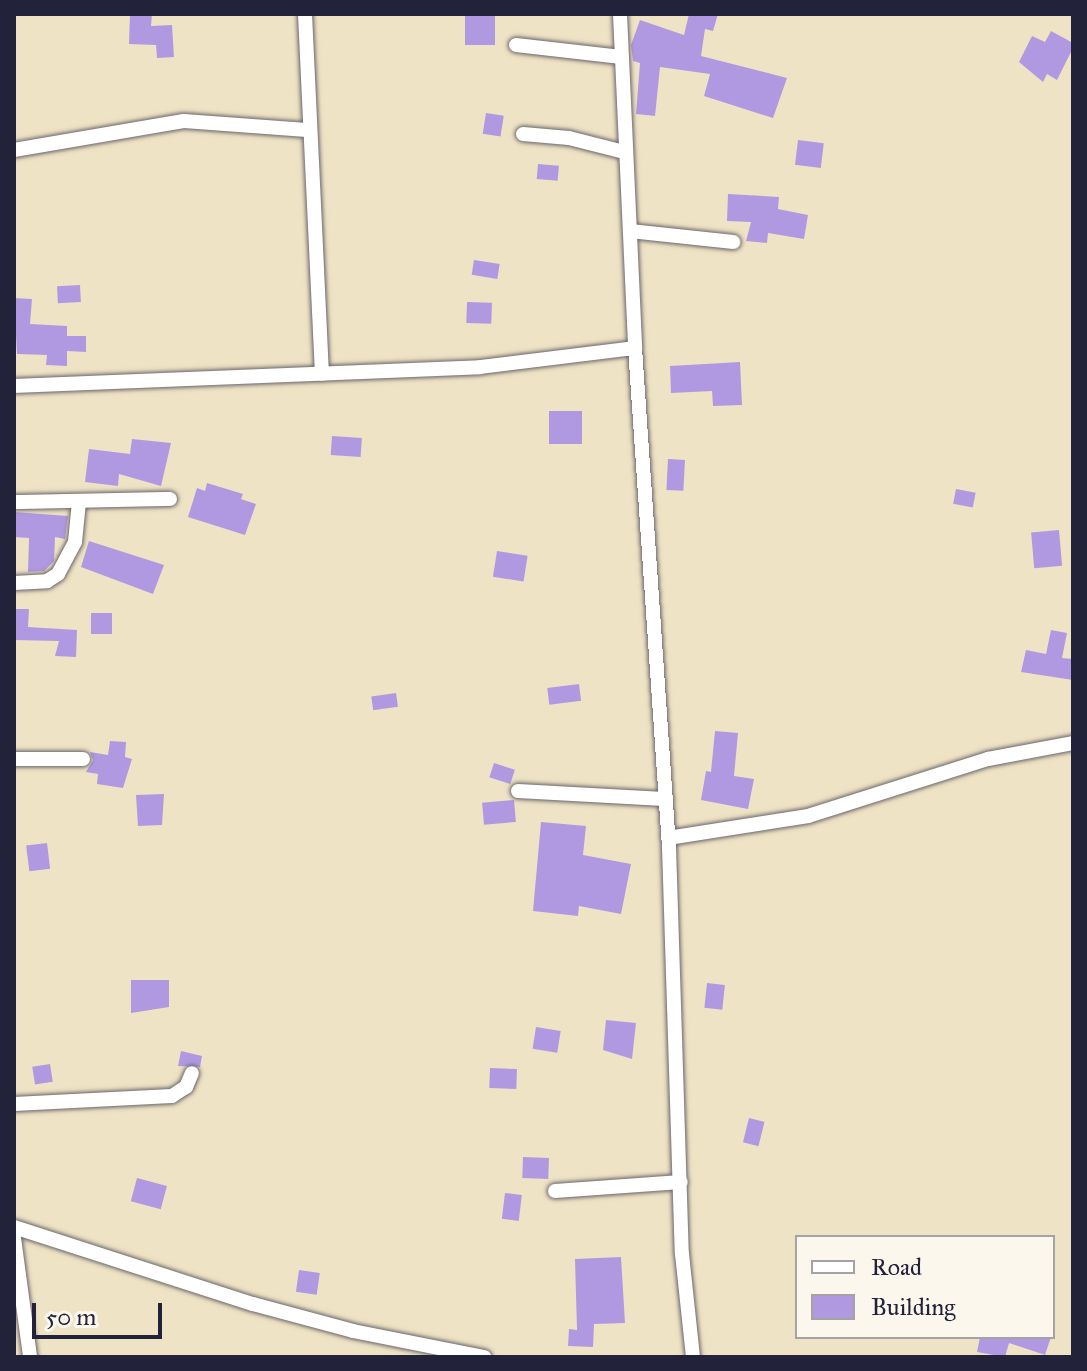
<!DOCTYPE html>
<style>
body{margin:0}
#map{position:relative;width:1087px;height:1371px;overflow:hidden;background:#efe3c5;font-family:"IM FELL Great Primer",serif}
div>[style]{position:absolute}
.building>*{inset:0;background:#b199e2;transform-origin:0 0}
.roads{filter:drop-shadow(0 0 2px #6a666b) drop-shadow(0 0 2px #6a666b)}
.street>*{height:14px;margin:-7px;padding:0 7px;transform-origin:7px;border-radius:7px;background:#fff}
span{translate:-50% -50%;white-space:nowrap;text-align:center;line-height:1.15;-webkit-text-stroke:8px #fbf7ec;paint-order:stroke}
.frame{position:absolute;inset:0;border:16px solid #22223b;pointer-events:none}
.legend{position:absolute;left:795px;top:1235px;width:260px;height:104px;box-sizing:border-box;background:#fbf7ec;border:2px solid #a4a2a5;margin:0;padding:10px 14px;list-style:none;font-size:24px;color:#22223b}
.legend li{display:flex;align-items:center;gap:16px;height:40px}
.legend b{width:40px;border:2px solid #a4a2a5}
.scale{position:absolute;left:32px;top:1303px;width:130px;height:36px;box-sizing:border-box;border:4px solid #22223b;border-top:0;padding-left:10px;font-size:24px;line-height:28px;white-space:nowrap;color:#22223b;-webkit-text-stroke:6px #fbf7ec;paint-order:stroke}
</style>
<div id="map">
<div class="building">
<i style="clip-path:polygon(130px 14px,152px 14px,151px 26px,172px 25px,174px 57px,157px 58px,156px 45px,129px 44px)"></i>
<i style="left:465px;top:14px;width:30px;height:31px"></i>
<i style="clip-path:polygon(689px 14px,718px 14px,713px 31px,705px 29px,701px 56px,787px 78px,773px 118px,704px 96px,710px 74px,660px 67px,655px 116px,636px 114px,640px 63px,633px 61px,631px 45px,640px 20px,684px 35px)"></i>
<i style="clip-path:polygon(1051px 31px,1073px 43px,1073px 48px,1057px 80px,1047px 74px,1043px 82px,1019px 62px,1032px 36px,1045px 42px)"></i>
<i style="left:486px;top:113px;width:18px;height:21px;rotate:9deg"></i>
<i style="left:798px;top:140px;width:26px;height:25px;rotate:7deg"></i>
<i style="left:538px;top:164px;width:21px;height:15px;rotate:5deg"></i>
<i style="clip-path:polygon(728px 194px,779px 197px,778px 209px,808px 215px,804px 239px,768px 233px,767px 243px,746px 241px,751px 222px,727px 221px)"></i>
<i style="left:474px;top:260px;width:26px;height:15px;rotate:9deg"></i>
<i style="left:80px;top:285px;width:17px;height:23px;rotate:87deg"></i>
<i style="clip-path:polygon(14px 298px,32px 299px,30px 324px,67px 326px,67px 336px,86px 336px,86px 352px,67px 351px,67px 366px,46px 365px,47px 355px,17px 354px)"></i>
<i style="left:467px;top:302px;width:25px;height:21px;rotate:2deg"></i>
<i style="clip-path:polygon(740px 362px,742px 405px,713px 406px,712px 391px,671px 393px,670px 366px)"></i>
<i style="left:549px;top:411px;width:33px;height:33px"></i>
<i style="left:332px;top:436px;width:30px;height:19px;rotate:4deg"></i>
<i style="clip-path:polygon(132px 439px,171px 443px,161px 486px,119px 474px,118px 486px,85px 482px,89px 449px,130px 454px)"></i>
<i style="left:668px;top:459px;width:17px;height:31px;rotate:3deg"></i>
<i style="clip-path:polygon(207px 483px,243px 494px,241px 499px,256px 504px,245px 535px,188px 517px,197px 488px,205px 491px)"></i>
<i style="left:956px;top:489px;width:20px;height:15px;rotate:11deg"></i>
<i style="clip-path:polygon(14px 512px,68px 516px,65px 539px,55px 537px,54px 561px,44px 571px,28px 572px,29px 538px,14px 537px)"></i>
<i style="left:1059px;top:530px;width:36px;height:28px;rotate:85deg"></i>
<i style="clip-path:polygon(89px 541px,164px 565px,153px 594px,81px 567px)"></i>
<i style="left:497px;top:551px;width:31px;height:26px;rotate:9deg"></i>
<i style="clip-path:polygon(14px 609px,29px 609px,28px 627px,77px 630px,76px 657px,55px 656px,59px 641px,14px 640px)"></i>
<i style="left:112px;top:613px;width:21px;height:21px;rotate:90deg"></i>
<i style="clip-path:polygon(1051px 630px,1067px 633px,1062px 658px,1073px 659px,1073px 680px,1021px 672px,1026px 650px,1046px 654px)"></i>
<i style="left:579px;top:684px;width:17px;height:32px;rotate:83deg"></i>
<i style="left:396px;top:693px;width:14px;height:25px;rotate:82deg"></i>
<i style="clip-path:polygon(715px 731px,738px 733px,734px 776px,754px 779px,748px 809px,701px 800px,706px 771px,711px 772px)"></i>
<i style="clip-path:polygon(110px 741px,126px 742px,125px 757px,132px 759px,123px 788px,97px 784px,98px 774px,86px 772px,93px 760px,90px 752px,108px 755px)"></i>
<i style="left:494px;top:763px;width:22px;height:15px;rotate:18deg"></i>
<i style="clip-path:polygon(164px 794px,162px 825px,138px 826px,136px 795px)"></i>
<i style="left:514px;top:800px;width:22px;height:32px;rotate:85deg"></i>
<i style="clip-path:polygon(541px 822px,586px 826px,583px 855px,631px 864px,621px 914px,579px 906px,578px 916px,533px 911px)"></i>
<i style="left:47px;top:843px;width:26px;height:21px;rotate:83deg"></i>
<i style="clip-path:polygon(131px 980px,169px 980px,169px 1007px,131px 1013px)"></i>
<i style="left:707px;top:983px;width:18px;height:25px;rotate:6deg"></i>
<i style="clip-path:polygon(606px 1020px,636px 1023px,632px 1059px,603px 1050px)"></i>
<i style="left:536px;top:1027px;width:25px;height:22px;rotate:9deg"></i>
<i style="clip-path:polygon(181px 1051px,202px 1056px,200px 1067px,178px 1066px)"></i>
<i style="left:50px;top:1064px;width:18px;height:18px;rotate:81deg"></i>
<i style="left:490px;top:1068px;width:27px;height:20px;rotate:2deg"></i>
<i style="left:749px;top:1118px;width:16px;height:25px;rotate:14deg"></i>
<i style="left:523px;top:1157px;width:26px;height:21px;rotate:2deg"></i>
<i style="left:137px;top:1178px;width:31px;height:24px;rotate:15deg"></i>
<i style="left:505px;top:1193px;width:17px;height:26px;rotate:7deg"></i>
<i style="clip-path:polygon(621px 1257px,625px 1323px,594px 1324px,593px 1347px,568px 1346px,569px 1329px,577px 1330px,575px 1259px)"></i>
<i style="left:299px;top:1270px;width:21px;height:22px;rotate:8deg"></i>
<i style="clip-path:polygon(980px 1337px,1051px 1337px,1045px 1355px,1009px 1343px,1005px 1357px,977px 1352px)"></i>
</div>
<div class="roads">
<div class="street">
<i style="left:305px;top:14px;width:360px;rotate:87.3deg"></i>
<i style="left:620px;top:14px;width:334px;rotate:87.4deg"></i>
<i style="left:635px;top:348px;width:500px;rotate:86.1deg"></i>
<i style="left:669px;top:847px;width:407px;rotate:88.2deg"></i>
<i style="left:682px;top:1254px;width:104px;rotate:83.9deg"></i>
<i style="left:516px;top:45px;width:106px;rotate:6.5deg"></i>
<i style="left:523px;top:134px;width:46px;rotate:5deg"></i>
<i style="left:569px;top:138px;width:57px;rotate:14.3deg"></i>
<i style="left:14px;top:150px;width:172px;rotate:-9.7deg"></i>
<i style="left:184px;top:121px;width:123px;rotate:4.2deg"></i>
<i style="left:630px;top:231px;width:104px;rotate:6.1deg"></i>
<i style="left:14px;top:386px;width:466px;rotate:-2.3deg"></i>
<i style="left:480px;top:367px;width:156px;rotate:-7deg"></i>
<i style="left:14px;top:502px;width:156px;rotate:-1.1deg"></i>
<i style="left:14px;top:583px;width:33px;rotate:-3deg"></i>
<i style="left:47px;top:581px;width:13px;rotate:-32deg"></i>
<i style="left:58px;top:574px;width:36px;rotate:-62deg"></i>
<i style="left:75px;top:542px;width:40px;rotate:-84.3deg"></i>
<i style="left:14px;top:759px;width:69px"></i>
<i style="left:518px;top:791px;width:146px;rotate:3.1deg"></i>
<i style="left:668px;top:838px;width:142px;rotate:-8.9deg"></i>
<i style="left:808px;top:816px;width:189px;rotate:-17.6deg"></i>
<i style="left:988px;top:759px;width:86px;rotate:-10.7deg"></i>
<i style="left:14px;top:1104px;width:158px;rotate:-2.9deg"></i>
<i style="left:172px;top:1096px;width:17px;rotate:-33deg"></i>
<i style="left:186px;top:1087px;width:15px;rotate:-67deg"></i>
<i style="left:555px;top:1191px;width:126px;rotate:-4.1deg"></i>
<i style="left:14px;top:1227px;width:251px;rotate:17.9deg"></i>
<i style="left:253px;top:1304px;width:104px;rotate:15.1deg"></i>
<i style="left:353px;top:1331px;width:134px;rotate:11.2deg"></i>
<i style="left:14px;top:1238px;width:120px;rotate:82.3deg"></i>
</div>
</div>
<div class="frame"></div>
<ul class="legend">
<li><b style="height:10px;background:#fff"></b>Road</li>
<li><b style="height:22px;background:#b199e2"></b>Building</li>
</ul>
<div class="scale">50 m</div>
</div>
